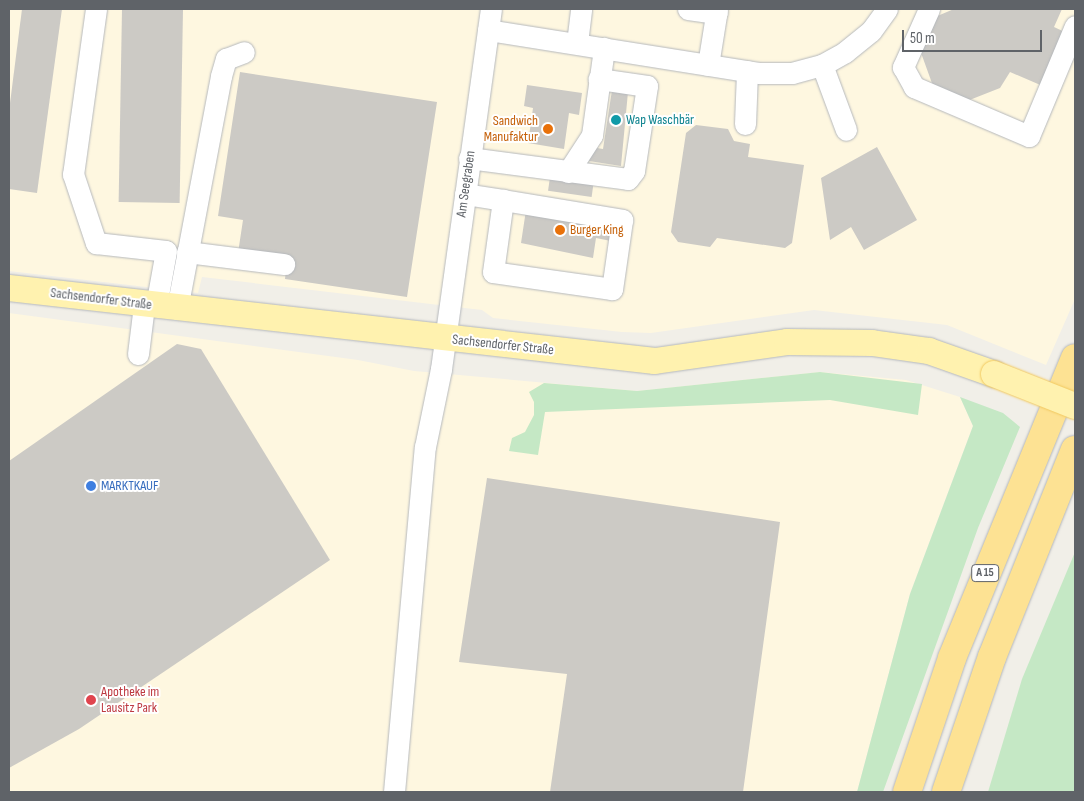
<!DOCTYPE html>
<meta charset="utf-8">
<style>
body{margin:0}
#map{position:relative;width:1084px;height:801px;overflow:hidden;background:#f1efe8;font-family:"Sofia Sans Condensed",sans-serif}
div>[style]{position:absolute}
.commercial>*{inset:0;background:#fef7e0}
.green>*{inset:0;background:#c5e8c5}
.building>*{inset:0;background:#cccac5;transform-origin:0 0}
.roads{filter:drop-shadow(0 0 1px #b5b8bc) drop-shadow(0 0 1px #b5b8bc)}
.minor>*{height:21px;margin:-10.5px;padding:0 10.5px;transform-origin:10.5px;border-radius:10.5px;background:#fff}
.major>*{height:26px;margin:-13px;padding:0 13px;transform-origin:13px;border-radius:13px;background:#fff2af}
.highway>*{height:28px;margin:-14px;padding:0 14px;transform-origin:14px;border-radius:14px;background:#fde293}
.bridges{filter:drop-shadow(0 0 1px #f2c960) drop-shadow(0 0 1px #f2c960)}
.major-bridge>*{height:26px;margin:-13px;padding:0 13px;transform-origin:13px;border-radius:13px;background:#fff2af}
.dots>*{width:14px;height:14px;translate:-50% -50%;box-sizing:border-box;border:2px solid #fff;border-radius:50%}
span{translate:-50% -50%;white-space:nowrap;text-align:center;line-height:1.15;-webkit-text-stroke:4px #fff;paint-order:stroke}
.shield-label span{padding:1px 4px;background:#fff;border:1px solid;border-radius:4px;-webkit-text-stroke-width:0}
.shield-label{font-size:12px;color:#5f6368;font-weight:700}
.culture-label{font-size:14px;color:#0d838f}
.left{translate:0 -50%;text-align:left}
.food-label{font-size:14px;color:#c56008}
.right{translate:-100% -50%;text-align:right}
.street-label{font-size:14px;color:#5f6368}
.shop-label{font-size:14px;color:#366cbe}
.health-label{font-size:14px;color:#be3a42}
.frame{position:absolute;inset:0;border:10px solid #5f6368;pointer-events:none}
.scale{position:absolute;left:902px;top:30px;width:140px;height:22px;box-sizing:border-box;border:2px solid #5f6368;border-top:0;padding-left:6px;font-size:15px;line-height:18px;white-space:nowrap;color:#5f6368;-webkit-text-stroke:4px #fff;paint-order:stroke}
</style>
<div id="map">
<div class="commercial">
<i style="clip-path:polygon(9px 9px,1075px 9px,1075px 299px,1046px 365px,947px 325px,814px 310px,651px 333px,622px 332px,493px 318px,482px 310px,202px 277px,198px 293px,9px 271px)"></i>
<i style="clip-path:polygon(9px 313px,358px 360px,414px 371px,637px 391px,820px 372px,906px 380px,960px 397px,973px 426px,910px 594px,857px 792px,9px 792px)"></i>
</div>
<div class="green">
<i style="clip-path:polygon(820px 372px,922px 384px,918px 415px,830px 400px,545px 412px,538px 455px,509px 451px,512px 438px,525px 432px,534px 415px,534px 402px,529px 392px,544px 383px,637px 391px)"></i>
<i style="clip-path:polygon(960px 397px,1003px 413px,1020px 427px,978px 528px,883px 792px,857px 792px,910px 594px,973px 426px)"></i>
<i style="clip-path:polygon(1075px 552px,1075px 792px,988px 792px,1022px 679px)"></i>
</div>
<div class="building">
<i style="clip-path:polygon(22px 9px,62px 9px,37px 193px,9px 189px,9px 111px)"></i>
<i style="left:122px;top:9px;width:61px;height:193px;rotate:1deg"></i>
<i style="clip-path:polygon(954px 9px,1062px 9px,1054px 27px,1069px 34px,1045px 87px,1010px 72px,1000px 88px,967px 101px,933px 86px,920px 50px,935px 17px)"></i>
<i style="clip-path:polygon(240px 72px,437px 102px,407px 297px,285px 279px,287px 260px,238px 253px,243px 220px,218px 216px)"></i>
<i style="clip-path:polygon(527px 85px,582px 93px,579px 115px,569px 113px,564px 149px,528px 143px,533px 108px,524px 106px)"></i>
<i style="clip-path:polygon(612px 90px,628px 92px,621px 166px,589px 161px,591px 147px,603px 149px)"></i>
<i style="clip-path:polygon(696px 125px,728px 129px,734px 141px,750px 144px,748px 157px,804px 165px,792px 243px,785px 248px,717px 238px,710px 247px,678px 242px,671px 232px,686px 133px)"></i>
<i style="clip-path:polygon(877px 147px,917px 220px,864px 250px,851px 227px,830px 240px,821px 178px)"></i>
<i style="left:550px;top:177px;width:44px;height:14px;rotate:8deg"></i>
<i style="clip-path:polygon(526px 210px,614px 225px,611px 241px,596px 238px,593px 258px,521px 243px)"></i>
<i style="clip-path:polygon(177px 344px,201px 349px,330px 560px,79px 729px,9px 768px,9px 461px)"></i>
<i style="clip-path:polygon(487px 478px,780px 522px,743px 792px,550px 792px,567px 674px,459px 662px)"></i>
</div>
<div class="roads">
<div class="minor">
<i style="left:96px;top:9px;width:167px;rotate:97.9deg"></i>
<i style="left:73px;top:174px;width:73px;rotate:71.6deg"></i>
<i style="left:96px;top:243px;width:70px;rotate:6.5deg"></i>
<i style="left:166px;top:251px;width:56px;rotate:100.3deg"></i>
<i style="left:688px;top:9px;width:29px;rotate:8deg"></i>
<i style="left:929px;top:9px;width:64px;rotate:114.1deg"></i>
<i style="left:903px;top:67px;width:23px;rotate:61deg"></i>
<i style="left:914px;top:87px;width:125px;rotate:23.1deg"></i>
<i style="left:1029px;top:136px;width:119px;rotate:-67.3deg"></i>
<i style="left:488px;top:30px;width:275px;rotate:9deg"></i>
<i style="left:760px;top:73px;width:32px"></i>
<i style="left:792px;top:73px;width:31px;rotate:-15deg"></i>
<i style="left:822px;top:65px;width:26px;rotate:-29deg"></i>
<i style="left:845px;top:52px;width:33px;rotate:-39deg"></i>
<i style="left:871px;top:31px;width:27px;rotate:-54deg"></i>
<i style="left:577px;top:43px;width:34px;rotate:-83deg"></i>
<i style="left:708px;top:65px;width:57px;rotate:-80.9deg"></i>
<i style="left:822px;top:65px;width:69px;rotate:69.7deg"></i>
<i style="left:745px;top:124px;width:53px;rotate:-87.8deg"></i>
<i style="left:469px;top:158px;width:160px;rotate:7.5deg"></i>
<i style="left:628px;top:179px;width:10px;rotate:-53deg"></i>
<i style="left:634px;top:171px;width:86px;rotate:-81.3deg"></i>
<i style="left:647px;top:86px;width:49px;rotate:-171.7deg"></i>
<i style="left:568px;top:172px;width:44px;rotate:-57deg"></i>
<i style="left:592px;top:135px;width:88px;rotate:-82.1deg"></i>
<i style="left:465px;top:194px;width:38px;rotate:9deg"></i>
<i style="left:503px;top:200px;width:121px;rotate:9.5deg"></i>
<i style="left:622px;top:220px;width:70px;rotate:98.2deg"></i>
<i style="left:612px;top:289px;width:120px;rotate:-171.9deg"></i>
<i style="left:493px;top:272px;width:73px;rotate:-82.1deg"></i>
<i style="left:187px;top:252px;width:98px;rotate:7.1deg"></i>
<i style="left:177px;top:309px;width:237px;rotate:-79.3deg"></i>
<i style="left:221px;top:76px;width:18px;rotate:-74deg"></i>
<i style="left:226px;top:59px;width:19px;rotate:-21deg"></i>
<i style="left:138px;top:354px;width:49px;rotate:-83deg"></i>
<i style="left:394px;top:792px;width:346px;rotate:-84.9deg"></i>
<i style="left:425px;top:447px;width:80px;rotate:-78.4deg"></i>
<i style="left:441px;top:369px;width:363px;rotate:-82.1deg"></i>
</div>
<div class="major">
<i style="left:9px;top:288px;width:650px;rotate:6.45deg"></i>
<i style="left:655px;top:361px;width:133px;rotate:-8.2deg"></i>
<i style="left:787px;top:342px;width:85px;rotate:0.7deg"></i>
<i style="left:872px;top:343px;width:58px;rotate:8deg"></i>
<i style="left:929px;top:351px;width:69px;rotate:19.5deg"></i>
</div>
<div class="highway">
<i style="left:907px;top:792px;width:141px;rotate:-71.4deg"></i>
<i style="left:952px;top:658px;width:324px;rotate:-67.7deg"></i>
<i style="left:946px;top:792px;width:143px;rotate:-71.2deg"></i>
<i style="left:992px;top:657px;width:223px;rotate:-68.2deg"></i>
</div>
</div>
<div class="bridges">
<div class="major-bridge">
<i style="left:994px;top:374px;width:87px;rotate:21.6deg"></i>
</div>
</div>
<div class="dots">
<i style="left:616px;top:120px;background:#0f9aa8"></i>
<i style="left:548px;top:129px;background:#e8710a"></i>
<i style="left:560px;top:230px;background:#e8710a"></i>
<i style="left:91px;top:486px;background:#3f7fe0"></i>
<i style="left:91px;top:700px;background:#e0444e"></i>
</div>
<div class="shield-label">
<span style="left:985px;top:573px">A 15</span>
</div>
<div class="culture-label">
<span class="left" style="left:626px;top:120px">Wap Waschbär</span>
</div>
<div class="food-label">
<span class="right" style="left:538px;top:129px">Sandwich<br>Manufaktur</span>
<span class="left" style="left:570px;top:230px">Burger King</span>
</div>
<div class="street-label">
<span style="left:466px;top:184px;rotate:-82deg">Am Seegraben</span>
<span style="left:101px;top:299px;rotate:7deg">Sachsendorfer Straße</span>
<span style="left:503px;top:345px;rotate:6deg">Sachsendorfer Straße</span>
</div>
<div class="shop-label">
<span class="left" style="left:101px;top:486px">MARKTKAUF</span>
</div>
<div class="health-label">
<span class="left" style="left:101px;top:700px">Apotheke im<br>Lausitz Park</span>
</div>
<div class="frame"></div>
<div class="scale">50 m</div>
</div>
